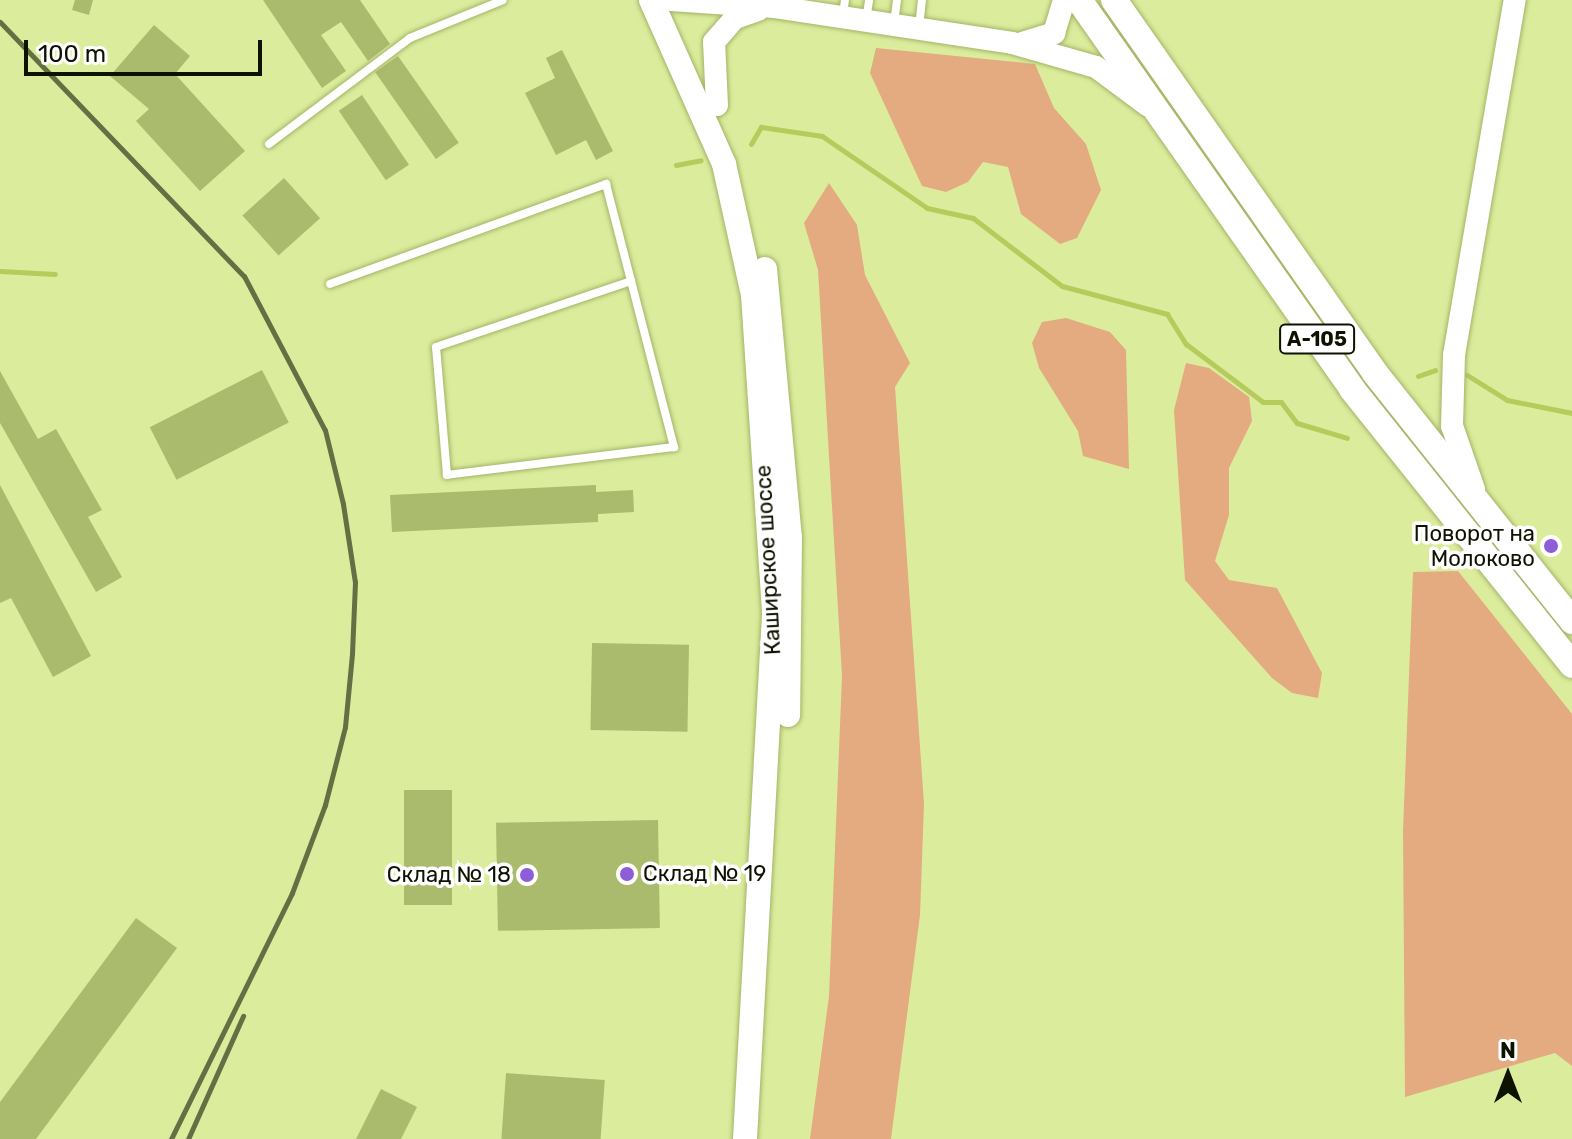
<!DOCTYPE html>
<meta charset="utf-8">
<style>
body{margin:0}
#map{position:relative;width:1572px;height:1139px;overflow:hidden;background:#dbed9d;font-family:Rubik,sans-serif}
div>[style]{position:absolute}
.green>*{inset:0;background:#e3ab7f}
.stream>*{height:5px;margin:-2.5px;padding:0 2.5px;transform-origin:2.5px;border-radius:2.5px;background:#b5cb5b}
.building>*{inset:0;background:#aabb6d;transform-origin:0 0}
.roads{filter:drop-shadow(0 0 2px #a4b467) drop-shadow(0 0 2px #a4b467)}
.service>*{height:8px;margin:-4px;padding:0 4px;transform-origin:4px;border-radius:4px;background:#fff}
.secondary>*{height:22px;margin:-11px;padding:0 11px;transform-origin:11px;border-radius:11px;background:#fff}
.primary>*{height:24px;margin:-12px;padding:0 12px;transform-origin:12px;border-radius:12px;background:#fff}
.trunk>*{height:26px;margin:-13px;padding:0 13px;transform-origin:13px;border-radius:13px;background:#fff}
.rail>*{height:5px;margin:-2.5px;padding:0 2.5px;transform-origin:2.5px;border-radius:2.5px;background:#656f43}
.dots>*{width:22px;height:22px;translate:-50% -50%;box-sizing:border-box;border:4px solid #fff;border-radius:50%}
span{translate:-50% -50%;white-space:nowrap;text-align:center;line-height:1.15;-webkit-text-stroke:7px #fff;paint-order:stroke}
.shield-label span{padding:2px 6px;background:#fff;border:2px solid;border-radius:6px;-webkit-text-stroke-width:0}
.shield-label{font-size:20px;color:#0e1200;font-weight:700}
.poi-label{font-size:22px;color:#0e1200}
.right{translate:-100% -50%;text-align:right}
.left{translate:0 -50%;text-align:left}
.street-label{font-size:22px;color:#0e1200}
.north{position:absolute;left:1468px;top:1035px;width:80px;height:80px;-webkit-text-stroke:6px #fff;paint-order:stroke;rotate:0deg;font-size:22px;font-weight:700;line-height:32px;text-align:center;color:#0e1200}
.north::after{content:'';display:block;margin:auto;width:28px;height:36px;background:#0e1200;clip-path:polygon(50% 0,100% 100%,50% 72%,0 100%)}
.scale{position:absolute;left:24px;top:40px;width:238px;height:36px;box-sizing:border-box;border:4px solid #0e1200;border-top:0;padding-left:10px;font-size:24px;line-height:28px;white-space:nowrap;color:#0e1200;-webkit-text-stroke:6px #fff;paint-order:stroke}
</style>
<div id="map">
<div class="green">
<i style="clip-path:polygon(876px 48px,1035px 64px,1054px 108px,1086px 144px,1101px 190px,1077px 238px,1060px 244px,1021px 214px,1008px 167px,983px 162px,968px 182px,946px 192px,922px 186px,870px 73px)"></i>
<i style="clip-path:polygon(829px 183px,857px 225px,865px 275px,910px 363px,895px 387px,924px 804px,920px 915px,891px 1139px,810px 1139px,829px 996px,842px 676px,818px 270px,804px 223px)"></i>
<i style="clip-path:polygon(1066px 318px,1110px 332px,1126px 350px,1129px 469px,1083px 456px,1078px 431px,1039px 368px,1032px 343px,1042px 322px)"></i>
<i style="clip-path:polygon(1186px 363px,1209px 368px,1249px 397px,1252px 421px,1229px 468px,1229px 515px,1215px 561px,1229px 580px,1277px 588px,1322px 673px,1318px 698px,1292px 693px,1272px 678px,1185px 580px,1174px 410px)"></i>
<i style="clip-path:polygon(1458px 571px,1572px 714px,1572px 1066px,1555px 1053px,1405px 1097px,1403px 831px,1413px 572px)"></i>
</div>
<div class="stream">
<i style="left:751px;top:144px;width:20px;rotate:-60deg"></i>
<i style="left:761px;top:127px;width:62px;rotate:8.4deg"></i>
<i style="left:822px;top:136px;width:127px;rotate:34.4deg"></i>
<i style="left:927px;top:208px;width:47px;rotate:12.3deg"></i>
<i style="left:973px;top:218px;width:112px;rotate:37.4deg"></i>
<i style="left:1062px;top:286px;width:109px;rotate:14.9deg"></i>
<i style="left:1167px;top:314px;width:36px;rotate:58deg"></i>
<i style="left:1186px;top:344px;width:96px;rotate:37deg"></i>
<i style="left:1263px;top:402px;width:18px"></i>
<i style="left:1281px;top:402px;width:26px;rotate:53deg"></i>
<i style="left:1297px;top:423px;width:52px;rotate:16.7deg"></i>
<i style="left:676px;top:165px;width:25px;rotate:-11deg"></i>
<i style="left:0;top:271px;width:55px;rotate:3.1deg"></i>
<i style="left:1467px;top:375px;width:47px;rotate:32deg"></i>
<i style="left:1507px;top:400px;width:66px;rotate:11.3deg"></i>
<i style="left:1418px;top:376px;width:18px;rotate:-19deg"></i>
</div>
<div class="building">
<i style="clip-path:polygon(75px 0,93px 0,89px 15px,72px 10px)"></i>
<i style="clip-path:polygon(263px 0,360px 0,390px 44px,368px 61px,341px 22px,321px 35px,346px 71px,322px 88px)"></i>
<i style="clip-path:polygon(154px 25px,190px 56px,175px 74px,245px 151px,200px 191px,136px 121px,149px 109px,110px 76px)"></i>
<i style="clip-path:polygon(562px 50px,613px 151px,596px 160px,586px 140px,556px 155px,525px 93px,555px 78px,546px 58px)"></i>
<i style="left:398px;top:56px;width:106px;height:28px;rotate:55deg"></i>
<i style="left:362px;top:95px;width:84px;height:28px;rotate:56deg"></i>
<i style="left:284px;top:178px;width:54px;height:56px;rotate:48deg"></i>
<i style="left:262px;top:370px;width:59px;height:126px;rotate:63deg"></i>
<i style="clip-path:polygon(0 371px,38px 439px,56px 429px,102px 510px,88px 517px,122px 577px,96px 592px,0 423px)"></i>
<i style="clip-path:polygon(0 485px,91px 656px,53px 677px,11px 598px,0 603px)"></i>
<i style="clip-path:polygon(596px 485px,596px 492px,633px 490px,634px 512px,598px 514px,598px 522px,392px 532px,390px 495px)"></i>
<i style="left:592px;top:643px;width:97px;height:87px;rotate:1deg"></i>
<i style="left:404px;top:790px;width:48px;height:115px"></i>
<i style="left:658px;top:820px;width:108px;height:162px;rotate:89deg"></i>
<i style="clip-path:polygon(136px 918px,177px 948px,36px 1139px,0 1139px,0 1102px)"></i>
<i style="left:506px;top:1073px;width:99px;height:66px;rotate:4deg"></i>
<i style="clip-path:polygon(381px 1089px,417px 1107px,401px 1139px,356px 1139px)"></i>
</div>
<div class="roads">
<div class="service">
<i style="left:843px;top:16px;width:16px;rotate:-83deg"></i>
<i style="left:866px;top:20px;width:20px;rotate:-81deg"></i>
<i style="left:894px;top:24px;width:24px;rotate:-83deg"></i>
<i style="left:919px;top:28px;width:28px;rotate:-84deg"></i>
<i style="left:269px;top:144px;width:176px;rotate:-36.9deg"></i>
<i style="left:410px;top:38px;width:100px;rotate:-22.2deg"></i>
<i style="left:330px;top:284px;width:294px;rotate:-19.9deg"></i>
<i style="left:606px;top:184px;width:272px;rotate:75.5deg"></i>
<i style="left:674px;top:447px;width:229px;rotate:173deg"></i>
<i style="left:447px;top:475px;width:128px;rotate:-94.9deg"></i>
<i style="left:436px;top:347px;width:206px;rotate:-18.7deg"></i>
</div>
<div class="secondary">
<i style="left:671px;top:0;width:104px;rotate:3.9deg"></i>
<i style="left:775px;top:7px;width:240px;rotate:8.6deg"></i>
<i style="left:1012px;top:43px;width:87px;rotate:15.9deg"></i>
<i style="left:1096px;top:67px;width:64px;rotate:36.7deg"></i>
<i style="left:1022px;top:43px;width:34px;rotate:-17deg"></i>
<i style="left:1054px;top:33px;width:34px;rotate:-73deg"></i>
<i style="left:717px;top:105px;width:63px;rotate:-92.7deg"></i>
<i style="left:714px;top:42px;width:32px;rotate:-49deg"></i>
<i style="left:735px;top:18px;width:24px;rotate:-19deg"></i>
<i style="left:1474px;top:489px;width:67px;rotate:-109.2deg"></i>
<i style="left:1452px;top:426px;width:71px;rotate:-88.4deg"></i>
<i style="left:1454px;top:355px;width:360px;rotate:-80.3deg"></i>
</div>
<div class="primary">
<i style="left:651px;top:0;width:180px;rotate:66deg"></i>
<i style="left:724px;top:164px;width:134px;rotate:77.5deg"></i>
<i style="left:753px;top:295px;width:321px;rotate:86.2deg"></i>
<i style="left:774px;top:615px;width:525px;rotate:93.17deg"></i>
<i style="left:765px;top:269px;width:269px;rotate:84.7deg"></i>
<i style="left:790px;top:537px;width:178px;rotate:90.6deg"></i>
</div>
<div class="trunk">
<i style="left:1079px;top:0;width:475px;rotate:54.9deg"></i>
<i style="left:1352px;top:389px;width:353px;rotate:51.4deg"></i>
<i style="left:1114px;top:0;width:455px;rotate:55deg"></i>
<i style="left:1375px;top:373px;width:317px;rotate:51.5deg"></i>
</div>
</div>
<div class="rail">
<i style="left:0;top:22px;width:352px;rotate:46.2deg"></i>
<i style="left:244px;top:276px;width:174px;rotate:62.3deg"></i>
<i style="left:325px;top:430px;width:76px;rotate:76.3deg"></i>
<i style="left:343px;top:504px;width:79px;rotate:81.3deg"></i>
<i style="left:355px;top:582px;width:72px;rotate:92.4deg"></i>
<i style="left:352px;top:654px;width:73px;rotate:95.5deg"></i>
<i style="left:345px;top:727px;width:81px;rotate:104.4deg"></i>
<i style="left:325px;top:805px;width:94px;rotate:110.6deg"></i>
<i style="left:292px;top:893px;width:274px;rotate:116.2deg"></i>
<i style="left:188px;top:1139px;width:135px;rotate:-65.9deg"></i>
</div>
<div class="dots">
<i style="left:1551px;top:546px;background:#8d5ed7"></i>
<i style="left:627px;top:874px;background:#8d5ed7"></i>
<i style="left:527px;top:875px;background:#8d5ed7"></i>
</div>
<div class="shield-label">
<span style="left:1317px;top:339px">А-105</span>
</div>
<div class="poi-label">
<span class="right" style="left:1535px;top:546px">Поворот на<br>Молоково</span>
<span class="left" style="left:643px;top:874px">Склад № 19</span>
<span class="right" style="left:511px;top:875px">Склад № 18</span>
</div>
<div class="street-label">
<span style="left:768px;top:560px;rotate:-93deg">Каширское шоссе</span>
</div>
<div class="north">N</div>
<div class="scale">100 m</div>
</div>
